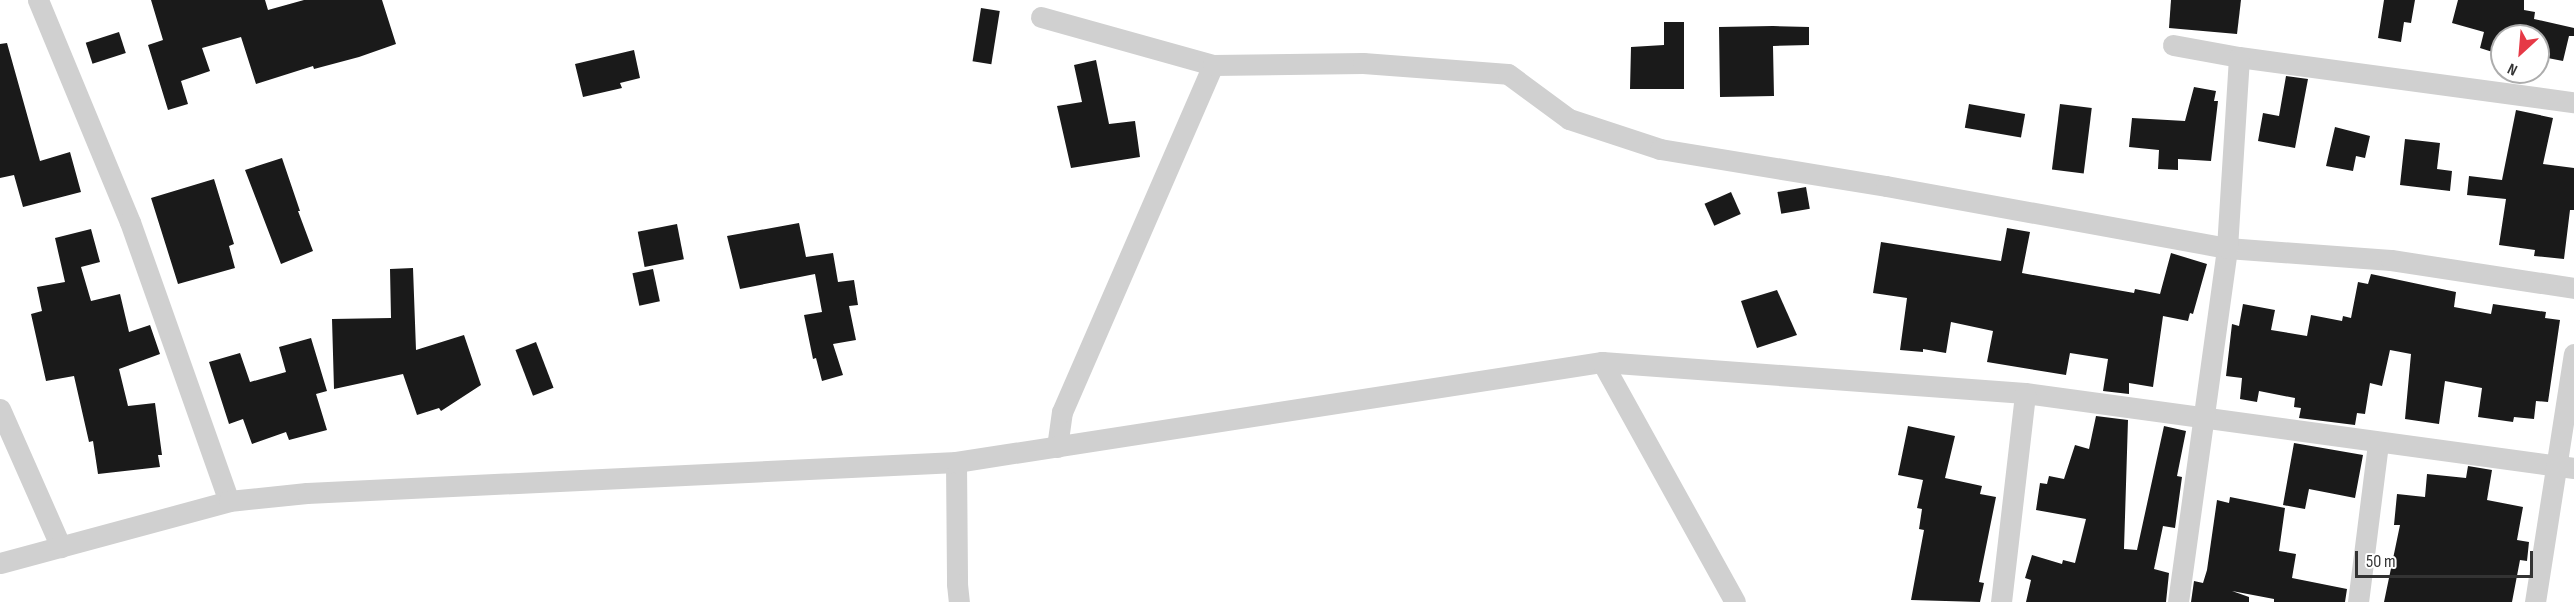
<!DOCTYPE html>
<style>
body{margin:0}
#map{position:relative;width:2574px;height:602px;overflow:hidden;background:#fff;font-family:"Sofia Sans Condensed",sans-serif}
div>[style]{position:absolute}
.building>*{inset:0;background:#1a1a1a;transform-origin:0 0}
.street>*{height:21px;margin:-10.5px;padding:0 10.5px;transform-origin:10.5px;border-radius:10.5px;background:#d0d0d0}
span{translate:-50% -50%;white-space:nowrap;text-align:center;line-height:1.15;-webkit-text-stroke:6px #fff;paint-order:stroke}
.north{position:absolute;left:2490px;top:24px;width:60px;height:60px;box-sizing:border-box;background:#fff;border:2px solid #adadad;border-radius:50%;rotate:206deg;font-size:16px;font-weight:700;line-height:24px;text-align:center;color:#333}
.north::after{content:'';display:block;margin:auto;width:21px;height:27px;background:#e63946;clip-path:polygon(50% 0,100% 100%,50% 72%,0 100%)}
.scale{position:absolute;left:2355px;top:551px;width:178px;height:27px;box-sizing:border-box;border:3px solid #333;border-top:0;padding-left:8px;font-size:18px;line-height:21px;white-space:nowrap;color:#333;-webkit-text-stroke:4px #fff;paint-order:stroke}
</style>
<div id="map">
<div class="building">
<i style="clip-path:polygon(151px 0,265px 0,268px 10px,304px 0,382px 0,396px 44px,359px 57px,314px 69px,313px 66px,256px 84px,241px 37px,202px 48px,210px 71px,181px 81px,188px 104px,168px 110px,148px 45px,163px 40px)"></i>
<i style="clip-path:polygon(2171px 0,2241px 0,2237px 34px,2169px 28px)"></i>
<i style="clip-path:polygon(2384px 0,2415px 0,2411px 23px,2404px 22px,2401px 42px,2378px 38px)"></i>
<i style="clip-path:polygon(2458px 0,2524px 0,2524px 10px,2535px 12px,2534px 19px,2574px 28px,2574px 36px,2569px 36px,2563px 61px,2538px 56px,2538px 36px,2502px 36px,2502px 55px,2480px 48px,2484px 32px,2452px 23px)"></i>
<i style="left:981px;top:8px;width:19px;height:54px;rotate:9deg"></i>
<i style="clip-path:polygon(1664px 22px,1684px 22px,1684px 89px,1630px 89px,1631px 47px,1664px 45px)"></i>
<i style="clip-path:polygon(1773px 26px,1809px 27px,1809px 45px,1773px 46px,1774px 96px,1720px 97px,1719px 27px)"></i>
<i style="left:119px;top:32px;width:22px;height:35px;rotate:72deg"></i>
<i style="clip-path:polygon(7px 43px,40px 161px,70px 152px,81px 192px,23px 207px,14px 175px,0 178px,0 44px)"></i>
<i style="clip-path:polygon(634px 50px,640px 78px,620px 83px,622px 88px,583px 97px,575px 64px)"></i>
<i style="clip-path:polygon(1096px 60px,1109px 124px,1135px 121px,1140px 157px,1071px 168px,1057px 106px,1082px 102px,1074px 65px)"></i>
<i style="clip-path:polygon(2286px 76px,2308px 79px,2295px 148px,2258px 141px,2263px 113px,2279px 116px)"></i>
<i style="clip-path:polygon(2194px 87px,2216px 91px,2214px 101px,2218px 101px,2211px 161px,2178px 159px,2178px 170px,2158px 169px,2159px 150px,2129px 147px,2132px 118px,2185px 121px)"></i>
<i style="left:1969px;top:104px;width:57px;height:24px;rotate:10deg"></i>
<i style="left:2060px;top:104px;width:32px;height:66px;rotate:7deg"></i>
<i style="clip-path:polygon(2516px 110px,2553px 118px,2543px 164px,2574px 168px,2574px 210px,2570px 210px,2564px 259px,2534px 256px,2535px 250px,2499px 245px,2506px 199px,2467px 195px,2469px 176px,2502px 180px)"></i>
<i style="clip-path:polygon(2335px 127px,2370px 136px,2365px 158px,2356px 156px,2353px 171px,2326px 166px)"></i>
<i style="clip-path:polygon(2405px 139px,2440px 143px,2437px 169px,2452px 171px,2450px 191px,2400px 185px)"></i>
<i style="clip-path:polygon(282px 158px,300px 211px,298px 211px,313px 251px,281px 264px,245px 170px)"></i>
<i style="clip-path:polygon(214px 179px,234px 244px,229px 246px,235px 268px,178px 284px,151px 198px)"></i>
<i style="left:1806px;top:187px;width:22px;height:29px;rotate:80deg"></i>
<i style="left:1731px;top:192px;width:24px;height:29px;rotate:66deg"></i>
<i style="clip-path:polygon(799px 223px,806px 257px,833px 253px,838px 282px,854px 280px,858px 305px,849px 306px,856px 340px,833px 344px,843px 375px,822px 381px,816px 358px,813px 359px,804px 315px,822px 312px,815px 274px,740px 289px,727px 236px)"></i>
<i style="left:677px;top:224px;width:36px;height:40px;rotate:79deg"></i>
<i style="clip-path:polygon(2007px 228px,2030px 232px,2022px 273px,2134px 293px,2135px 289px,2160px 294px,2171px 253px,2207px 264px,2193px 314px,2190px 313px,2188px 321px,2163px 316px,2153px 387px,2129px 383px,2129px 394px,2103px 391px,2108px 359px,2070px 353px,2066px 375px,1987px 362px,1993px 331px,1951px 322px,1946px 353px,1923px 349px,1923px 352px,1900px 350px,1907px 298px,1873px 293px,1881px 242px,2001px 261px)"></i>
<i style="clip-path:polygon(91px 229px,100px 262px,81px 267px,91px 301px,120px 294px,129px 332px,150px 325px,160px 354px,119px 369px,128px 406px,155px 403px,162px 455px,158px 455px,160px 467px,98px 474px,93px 441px,89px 442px,74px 376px,46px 381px,31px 314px,42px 311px,37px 287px,65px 282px,55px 238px)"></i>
<i style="clip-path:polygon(413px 268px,416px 350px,464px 335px,481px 385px,441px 411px,439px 408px,417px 415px,403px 374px,334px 389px,332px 319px,391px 318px,390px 269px)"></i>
<i style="left:653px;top:269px;width:33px;height:21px;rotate:78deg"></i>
<i style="clip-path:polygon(2371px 274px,2456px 292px,2454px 307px,2491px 314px,2493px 304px,2546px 312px,2545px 318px,2560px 320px,2548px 402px,2536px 401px,2534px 419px,2514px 417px,2513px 422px,2478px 417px,2482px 388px,2445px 381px,2439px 424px,2405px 419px,2411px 354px,2390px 350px,2382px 386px,2370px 383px,2365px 414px,2357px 413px,2355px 425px,2299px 418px,2301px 408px,2294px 407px,2295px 398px,2259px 391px,2257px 402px,2240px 399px,2242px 378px,2226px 376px,2232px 324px,2239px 326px,2243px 304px,2275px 310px,2271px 330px,2307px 336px,2311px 315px,2342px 321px,2343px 316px,2351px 318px,2358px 282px,2368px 284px)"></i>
<i style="clip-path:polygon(1777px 290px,1797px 335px,1757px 348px,1741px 301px)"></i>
<i style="clip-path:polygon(311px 338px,327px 391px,316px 394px,327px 430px,289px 440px,286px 432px,252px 444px,243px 419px,229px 424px,209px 362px,240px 353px,250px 382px,286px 372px,279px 347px)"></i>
<i style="left:536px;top:342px;width:49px;height:22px;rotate:69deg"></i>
<i style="clip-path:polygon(2096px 416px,2128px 420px,2124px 549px,2137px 550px,2164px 426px,2186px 431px,2177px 476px,2182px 477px,2175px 528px,2163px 526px,2154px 569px,2169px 573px,2166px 602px,2026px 602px,2031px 580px,2025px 578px,2032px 555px,2062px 564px,2063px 560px,2075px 563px,2086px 519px,2036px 510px,2040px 483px,2047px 484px,2049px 476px,2064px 479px,2075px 445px,2089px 449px)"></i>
<i style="clip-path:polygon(1908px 426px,1955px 436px,1945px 478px,1982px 486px,1980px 494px,1996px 497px,1979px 582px,1984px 583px,1980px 602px,1911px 600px,1924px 530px,1919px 529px,1922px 509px,1917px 508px,1923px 480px,1898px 475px)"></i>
<i style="clip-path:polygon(2294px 443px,2363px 455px,2355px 498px,2309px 489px,2305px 509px,2283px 505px)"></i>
<i style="clip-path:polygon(2468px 466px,2492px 470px,2487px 500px,2523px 507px,2517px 540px,2529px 542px,2527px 561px,2520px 560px,2512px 602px,2384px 602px,2400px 525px,2394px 525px,2397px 494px,2425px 497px,2427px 474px,2466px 478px)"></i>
<i style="clip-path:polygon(2230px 497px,2285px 508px,2279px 551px,2296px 554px,2292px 578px,2347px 589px,2345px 602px,2274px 602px,2274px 599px,2232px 591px,2249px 597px,2249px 602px,2191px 602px,2194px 581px,2203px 583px,2207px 570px,2217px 500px,2229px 503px)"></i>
</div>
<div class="street">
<i style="left:38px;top:0;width:240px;rotate:67.5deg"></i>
<i style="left:130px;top:222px;width:296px;rotate:70.5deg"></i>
<i style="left:1041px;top:17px;width:179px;rotate:15.6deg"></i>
<i style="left:2173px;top:45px;width:67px;rotate:10.3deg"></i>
<i style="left:2239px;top:57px;width:338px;rotate:7.7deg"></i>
<i style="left:1602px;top:362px;width:274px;rotate:61deg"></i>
<i style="left:0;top:409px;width:151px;rotate:66.2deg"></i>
<i style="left:1057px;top:447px;width:35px;rotate:-82deg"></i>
<i style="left:1062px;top:412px;width:378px;rotate:-66.5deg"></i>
<i style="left:1213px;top:65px;width:150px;rotate:-0.8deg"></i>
<i style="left:1363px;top:63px;width:145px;rotate:4.3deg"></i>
<i style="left:1508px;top:74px;width:76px;rotate:36.4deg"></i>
<i style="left:1569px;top:119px;width:96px;rotate:18.2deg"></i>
<i style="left:1660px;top:149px;width:229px;rotate:9.3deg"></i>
<i style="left:1886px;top:186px;width:347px;rotate:10.3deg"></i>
<i style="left:2227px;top:248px;width:164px;rotate:4.2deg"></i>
<i style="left:2391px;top:260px;width:185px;rotate:8.7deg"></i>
<i style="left:956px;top:462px;width:122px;rotate:89.5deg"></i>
<i style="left:957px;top:584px;width:18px;rotate:84deg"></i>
<i style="left:0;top:563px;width:237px;rotate:-15.1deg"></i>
<i style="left:229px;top:501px;width:78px;rotate:-5.9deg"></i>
<i style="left:307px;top:493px;width:650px;rotate:-2.73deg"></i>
<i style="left:956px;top:462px;width:654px;rotate:-8.8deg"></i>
<i style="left:1602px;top:362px;width:424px;rotate:4.2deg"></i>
<i style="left:2025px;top:393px;width:554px;rotate:7.78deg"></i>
<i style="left:2001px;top:602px;width:210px;rotate:-83.4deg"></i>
<i style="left:2178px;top:602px;width:357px;rotate:-82.1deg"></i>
<i style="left:2227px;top:248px;width:191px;rotate:-86.4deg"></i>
<i style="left:2358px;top:602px;width:160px;rotate:-82.8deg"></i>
<i style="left:2535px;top:602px;width:251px;rotate:-81.1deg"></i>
</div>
<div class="north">N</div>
<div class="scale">50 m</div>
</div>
